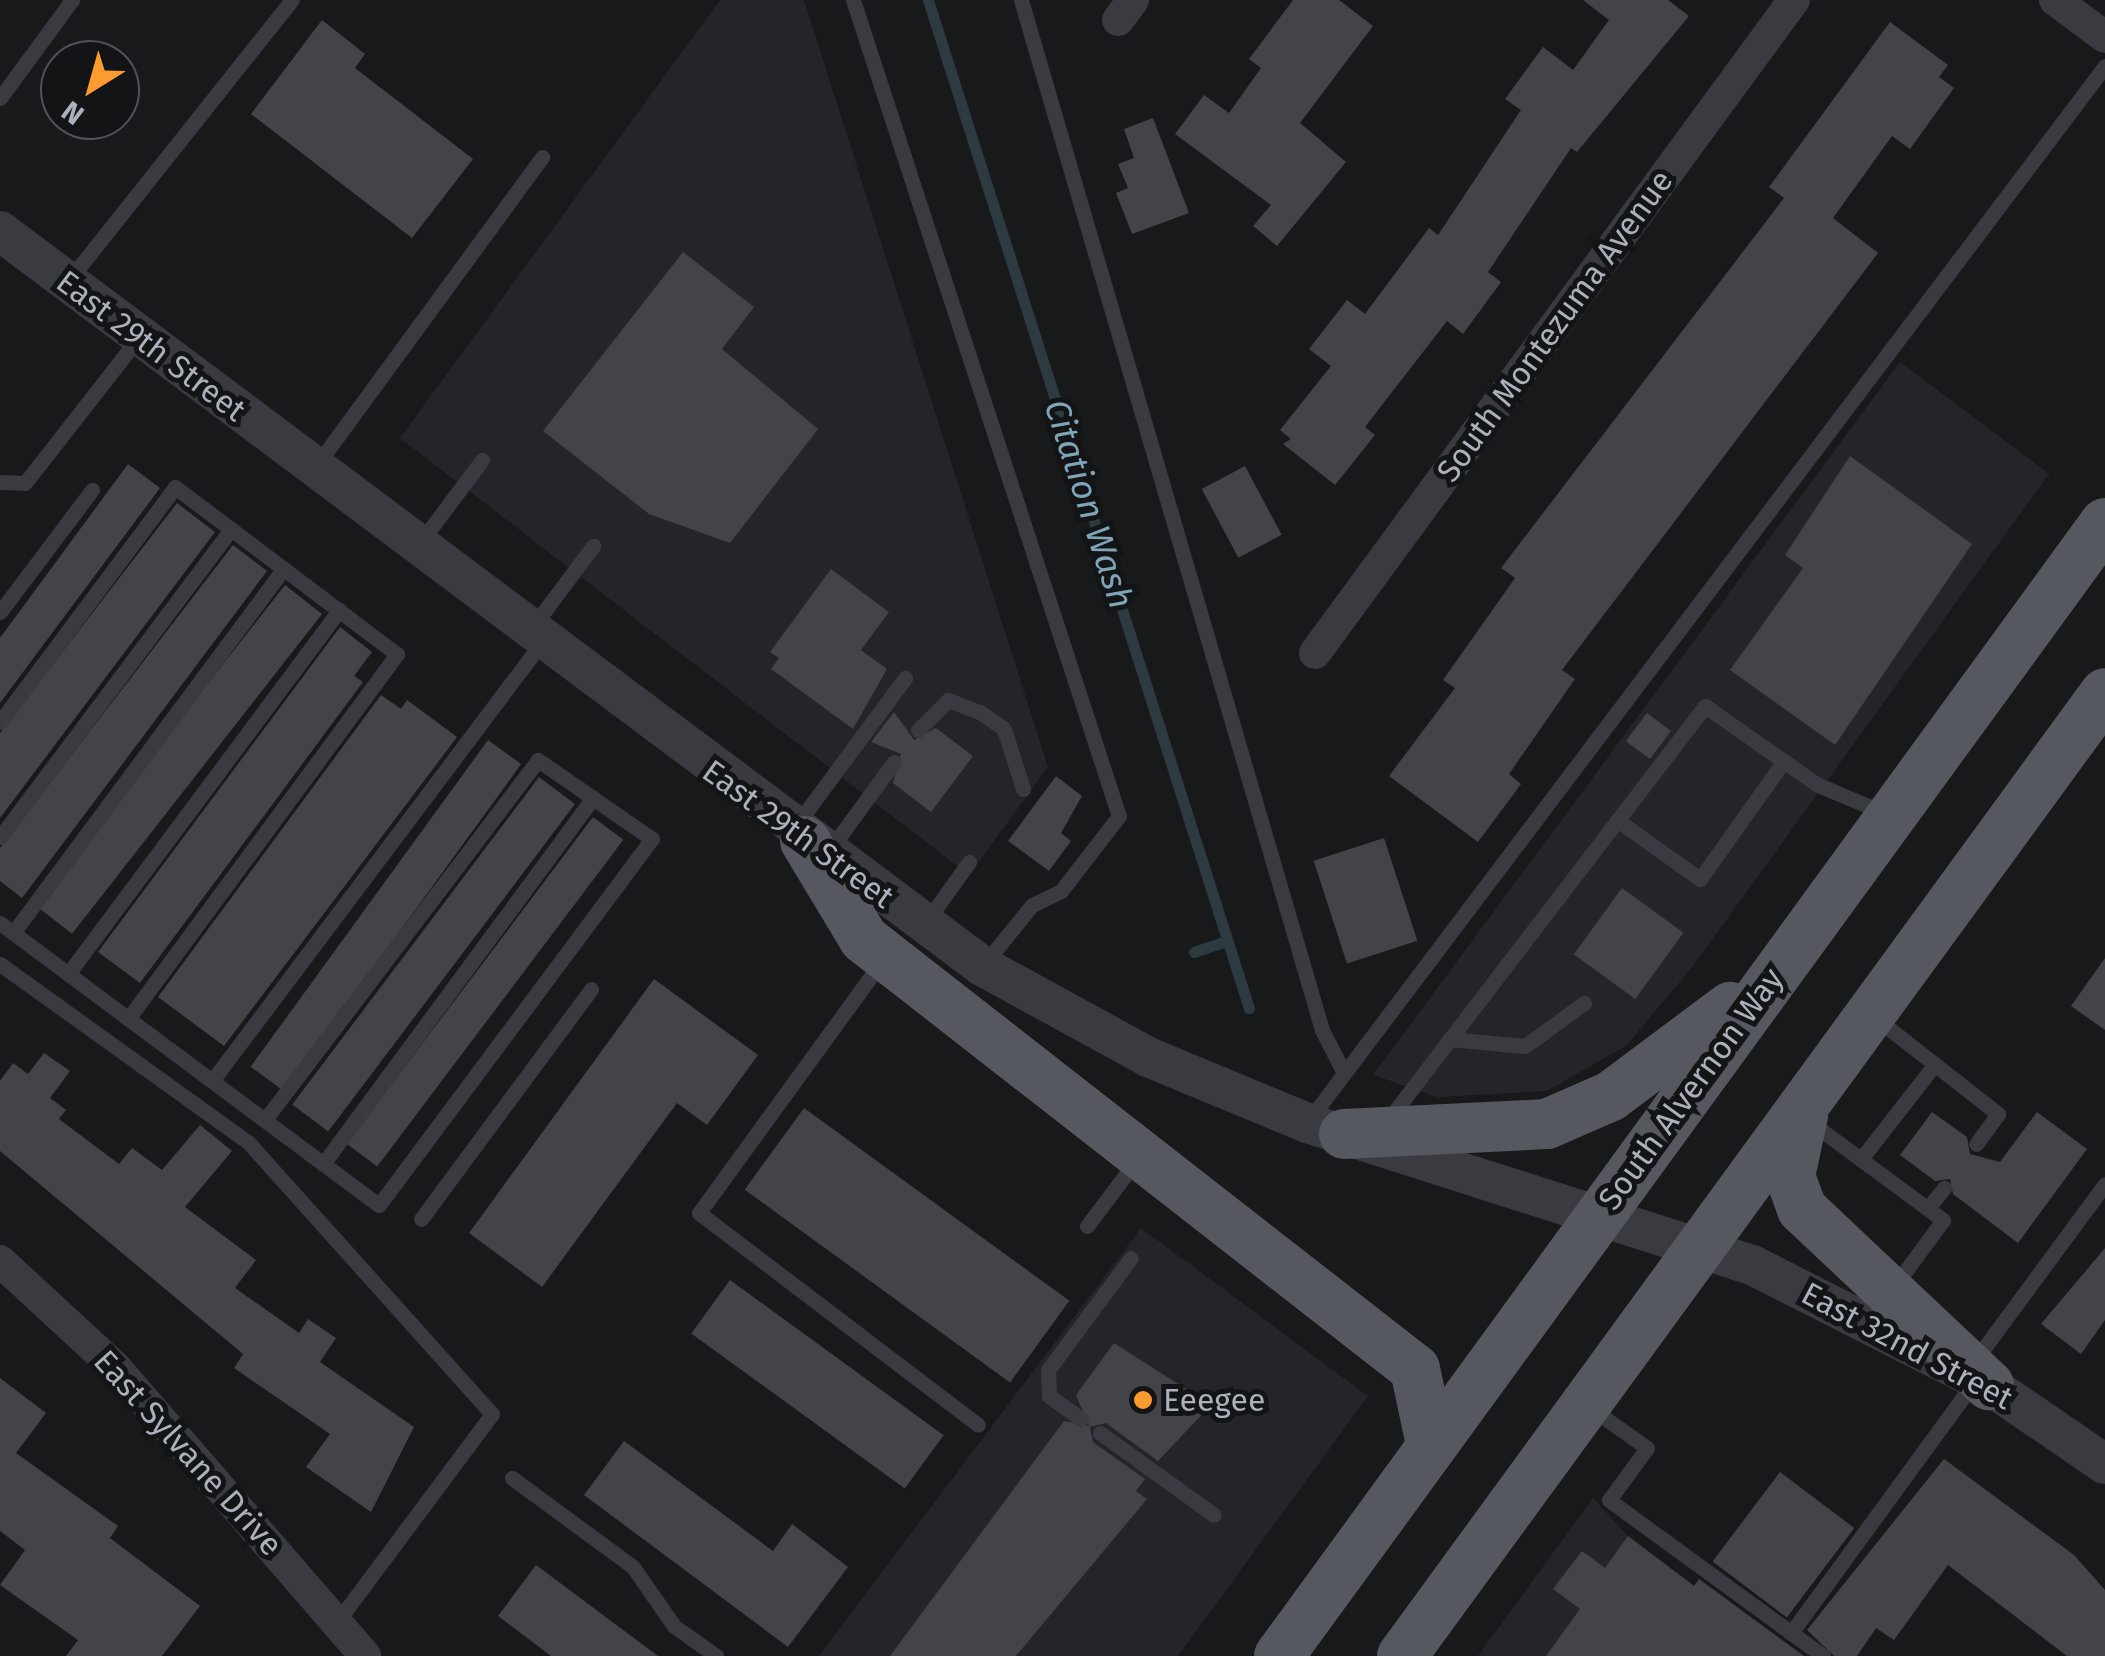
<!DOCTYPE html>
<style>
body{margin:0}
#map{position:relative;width:2105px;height:1656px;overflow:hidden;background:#18191b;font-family:"Fira Sans",sans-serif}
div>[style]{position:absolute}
.built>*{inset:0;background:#242528}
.stream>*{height:11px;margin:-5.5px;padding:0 5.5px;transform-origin:5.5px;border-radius:5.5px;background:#2d3a40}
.building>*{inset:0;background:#424448;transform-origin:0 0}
.service>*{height:15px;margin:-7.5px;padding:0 7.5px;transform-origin:7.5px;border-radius:7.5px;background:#393b40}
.minor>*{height:32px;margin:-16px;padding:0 16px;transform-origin:16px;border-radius:16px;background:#393b40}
.tertiary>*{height:40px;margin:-20px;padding:0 20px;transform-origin:20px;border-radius:20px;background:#393b40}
.primary>*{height:50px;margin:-25px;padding:0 25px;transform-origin:25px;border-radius:25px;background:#55585f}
.dots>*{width:28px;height:28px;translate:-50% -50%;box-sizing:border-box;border:5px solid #131416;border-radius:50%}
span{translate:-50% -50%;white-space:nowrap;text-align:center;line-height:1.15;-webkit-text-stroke:10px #131416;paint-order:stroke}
.street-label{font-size:32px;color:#aab1bb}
.poi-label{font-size:32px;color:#aab1bb}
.left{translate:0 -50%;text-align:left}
.water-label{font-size:35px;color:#7fa5b8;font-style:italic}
.north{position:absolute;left:40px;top:40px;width:100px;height:100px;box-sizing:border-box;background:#131416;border:2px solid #4f5358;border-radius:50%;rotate:217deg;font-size:28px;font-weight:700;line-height:40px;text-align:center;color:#aab1bb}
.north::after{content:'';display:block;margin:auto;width:35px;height:45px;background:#fd9c2e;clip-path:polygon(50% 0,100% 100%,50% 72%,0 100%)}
</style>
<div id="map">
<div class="built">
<i style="clip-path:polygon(720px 0,804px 0,1048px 767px,969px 875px,400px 438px)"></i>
<i style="clip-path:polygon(1900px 362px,2049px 474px,1693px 966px,1627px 1045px,1547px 1091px,1438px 1097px,1373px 1075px)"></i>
<i style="clip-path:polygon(1141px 1228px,1368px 1396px,1178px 1656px,819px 1656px)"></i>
<i style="clip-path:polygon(1593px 1498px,1628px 1536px,1788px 1656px,1478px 1656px)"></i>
</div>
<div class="stream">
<i style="left:928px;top:0;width:1058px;rotate:72.34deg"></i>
<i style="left:1194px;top:952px;width:34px;rotate:-19deg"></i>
</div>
<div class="building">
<i style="clip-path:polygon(1293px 0,1339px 0,1373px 26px,1300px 123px,1346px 162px,1277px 246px,1253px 226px,1271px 205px,1175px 134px,1204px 95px,1229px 113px,1261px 68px,1249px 59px)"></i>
<i style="clip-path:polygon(1583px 0,1668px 0,1689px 16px,1577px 152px,1571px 148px,1488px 272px,1501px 282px,1463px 334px,1447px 321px,1365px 427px,1375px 435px,1335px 485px,1283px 444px,1291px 439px,1280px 430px,1331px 366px,1309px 349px,1347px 300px,1365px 314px,1429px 228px,1438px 235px,1521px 110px,1505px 99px,1543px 47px,1573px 70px,1609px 20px)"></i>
<i style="clip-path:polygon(322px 20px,365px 54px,355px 68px,473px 159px,412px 238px,251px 114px)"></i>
<i style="clip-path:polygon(1890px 22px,1948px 65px,1939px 77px,1954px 88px,1910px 149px,1892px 136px,1833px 218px,1878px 253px,1562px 670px,1575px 679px,1509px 774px,1521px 784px,1478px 842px,1389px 776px,1455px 688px,1443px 680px,1515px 578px,1501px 568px,1784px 198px,1769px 187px)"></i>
<i style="clip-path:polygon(1153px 118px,1189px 213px,1132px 234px,1116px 193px,1128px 188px,1118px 164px,1134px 158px,1124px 129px)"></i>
<i style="clip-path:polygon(683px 252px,754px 307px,722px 349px,818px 429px,730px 543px,649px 514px,543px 431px)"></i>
<i style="clip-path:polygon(1850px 456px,1972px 544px,1835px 745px,1730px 670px,1803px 568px,1785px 555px)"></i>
<i style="clip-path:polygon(128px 464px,160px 488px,0 703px,0 638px)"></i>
<i style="left:1245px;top:466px;width:78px;height:49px;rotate:62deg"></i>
<i style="clip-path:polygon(177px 503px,215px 532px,0 818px,0 733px)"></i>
<i style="clip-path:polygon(233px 545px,267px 571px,22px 898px,0 881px,0 848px)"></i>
<i style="clip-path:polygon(831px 569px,889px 612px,861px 650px,887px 669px,853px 729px,771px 669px,779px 658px,770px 652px)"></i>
<i style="left:285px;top:585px;width:47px;height:406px;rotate:38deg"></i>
<i style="clip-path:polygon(340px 627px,372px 652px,354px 676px,363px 682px,140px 983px,98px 952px)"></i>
<i style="clip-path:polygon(381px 695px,401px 709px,407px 700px,457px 737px,224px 1046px,158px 997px)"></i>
<i style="clip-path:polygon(894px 712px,914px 740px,936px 728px,973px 756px,931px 812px,893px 783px,901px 754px,871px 742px)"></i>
<i style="left:1647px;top:713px;width:30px;height:35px;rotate:37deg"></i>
<i style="left:488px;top:740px;width:41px;height:404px;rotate:36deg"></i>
<i style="clip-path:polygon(1056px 776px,1082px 796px,1061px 833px,1071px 841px,1049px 871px,1008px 841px)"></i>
<i style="left:539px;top:777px;width:45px;height:410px;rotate:37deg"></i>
<i style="left:593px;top:817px;width:38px;height:409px;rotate:37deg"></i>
<i style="left:1384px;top:838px;width:108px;height:74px;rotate:72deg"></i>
<i style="left:1622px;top:888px;width:76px;height:82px;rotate:36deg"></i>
<i style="clip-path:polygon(2105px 958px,2105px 1030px,2071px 1006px)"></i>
<i style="clip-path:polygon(654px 979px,758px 1055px,707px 1125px,677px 1103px,542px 1287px,469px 1233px)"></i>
<i style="clip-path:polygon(44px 1053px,70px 1071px,50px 1098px,66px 1110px,59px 1119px,119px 1164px,132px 1148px,162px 1170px,200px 1125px,232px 1151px,185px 1207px,256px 1260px,235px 1288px,299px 1333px,308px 1319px,336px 1338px,320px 1362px,414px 1427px,371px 1512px,306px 1467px,330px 1434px,234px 1368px,243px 1354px,0 1151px,0 1081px,13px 1063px,28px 1074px)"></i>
<i style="left:804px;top:1108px;width:328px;height:101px;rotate:36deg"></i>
<i style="clip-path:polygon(1932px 1112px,1967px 1137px,1970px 1154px,2000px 1162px,2037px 1112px,2087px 1149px,2018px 1243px,1953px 1194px,1950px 1179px,1935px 1181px,1900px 1155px)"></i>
<i style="clip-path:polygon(2105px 1248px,2105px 1320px,2081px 1354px,2041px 1324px)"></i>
<i style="left:730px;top:1280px;width:264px;height:66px;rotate:36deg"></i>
<i style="clip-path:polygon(1114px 1343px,1211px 1405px,1158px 1461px,1106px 1423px,1090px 1427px,1093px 1442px,1145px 1479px,1136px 1491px,1147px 1499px,1016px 1656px,890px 1656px,1064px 1421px,1089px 1426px,1076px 1395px)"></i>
<i style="clip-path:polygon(0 1378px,46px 1413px,16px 1453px,118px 1526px,110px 1538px,200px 1606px,162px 1656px,66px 1656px,78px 1640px,0 1585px,25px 1550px,0 1531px)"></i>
<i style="clip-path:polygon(624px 1441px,773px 1551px,792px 1524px,848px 1567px,788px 1647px,584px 1495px)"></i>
<i style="clip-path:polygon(1944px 1459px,2074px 1555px,2105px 1590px,2105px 1656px,2067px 1656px,1948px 1565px,1894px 1640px,1876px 1628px,1857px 1656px,1834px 1656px,1807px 1630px)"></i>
<i style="left:1780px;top:1472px;width:93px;height:112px;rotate:37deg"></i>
<i style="clip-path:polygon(1628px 1536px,1694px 1586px,1699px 1579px,1804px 1656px,1546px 1656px,1580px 1609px,1553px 1589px,1582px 1551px,1605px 1568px)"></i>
<i style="clip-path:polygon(536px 1565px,658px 1656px,551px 1656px,498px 1616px)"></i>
</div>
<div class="service">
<i style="left:853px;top:0;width:858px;rotate:71.95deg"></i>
<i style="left:1119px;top:816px;width:95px;rotate:127.7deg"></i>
<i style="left:1061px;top:891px;width:32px;rotate:154deg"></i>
<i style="left:1032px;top:905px;width:75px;rotate:129deg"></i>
<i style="left:1021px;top:0;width:1073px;rotate:73.71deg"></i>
<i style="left:1322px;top:1030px;width:48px;rotate:62.9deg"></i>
<i style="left:0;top:98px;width:122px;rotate:-53.7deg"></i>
<i style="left:69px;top:280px;width:358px;rotate:-51.5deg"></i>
<i style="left:316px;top:466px;width:383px;rotate:-53.8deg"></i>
<i style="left:0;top:482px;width:25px;rotate:2deg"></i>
<i style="left:25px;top:483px;width:185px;rotate:-52deg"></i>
<i style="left:419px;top:544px;width:105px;rotate:-53.1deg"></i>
<i style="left:0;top:612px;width:153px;rotate:-53deg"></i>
<i style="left:531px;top:629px;width:104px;rotate:-53.2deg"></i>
<i style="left:0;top:722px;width:293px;rotate:-53.3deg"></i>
<i style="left:175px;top:487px;width:278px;rotate:37deg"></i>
<i style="left:397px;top:654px;width:453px;rotate:126.4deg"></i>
<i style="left:918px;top:730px;width:42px;rotate:-45deg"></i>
<i style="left:948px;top:700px;width:34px;rotate:21deg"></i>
<i style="left:980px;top:712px;width:29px;rotate:35deg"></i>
<i style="left:1004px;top:729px;width:63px;rotate:72.4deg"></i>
<i style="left:1617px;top:820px;width:102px;rotate:35.4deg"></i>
<i style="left:1700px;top:879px;width:145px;rotate:-54.6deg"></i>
<i style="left:797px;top:824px;width:182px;rotate:-53.5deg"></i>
<i style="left:0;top:837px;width:385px;rotate:-53.1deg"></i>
<i style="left:829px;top:851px;width:110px;rotate:-53.9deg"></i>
<i style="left:926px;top:922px;width:74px;rotate:-54.4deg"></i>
<i style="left:0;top:923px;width:472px;rotate:36.7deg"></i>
<i style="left:379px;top:1205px;width:457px;rotate:-53.3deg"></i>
<i style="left:652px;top:839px;width:139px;rotate:-145.3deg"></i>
<i style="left:538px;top:760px;width:452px;rotate:127.2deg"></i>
<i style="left:13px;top:933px;width:453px;rotate:-53.4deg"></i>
<i style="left:882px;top:961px;width:311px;rotate:126deg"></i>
<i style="left:699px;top:1213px;width:350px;rotate:37.2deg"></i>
<i style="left:0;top:964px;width:305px;rotate:35.7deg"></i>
<i style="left:248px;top:1142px;width:365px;rotate:48.1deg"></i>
<i style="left:492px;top:1414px;width:256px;rotate:126.7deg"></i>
<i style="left:68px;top:974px;width:454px;rotate:-53.3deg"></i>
<i style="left:1877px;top:1019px;width:154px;rotate:38.1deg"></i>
<i style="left:1998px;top:1114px;width:37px;rotate:126deg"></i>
<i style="left:1449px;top:1039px;width:76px;rotate:5.3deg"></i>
<i style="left:1525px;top:1046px;width:73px;rotate:-36.1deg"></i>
<i style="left:212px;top:1081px;width:549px;rotate:-53.07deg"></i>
<i style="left:1309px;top:1120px;width:1321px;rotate:-52.94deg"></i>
<i style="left:1388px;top:1120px;width:521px;rotate:-52.56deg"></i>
<i style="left:1705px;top:706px;width:138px;rotate:35deg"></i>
<i style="left:1818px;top:785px;width:73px;rotate:22.7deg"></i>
<i style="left:1809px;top:1121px;width:167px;rotate:36.5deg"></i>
<i style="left:1943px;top:1220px;width:84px;rotate:126.3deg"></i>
<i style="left:1861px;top:1159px;width:120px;rotate:-52.1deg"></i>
<i style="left:323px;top:1164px;width:455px;rotate:-53.6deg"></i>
<i style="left:1928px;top:1208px;width:26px;rotate:-51deg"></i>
<i style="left:421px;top:1219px;width:286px;rotate:-53.5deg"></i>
<i style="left:1087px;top:1226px;width:81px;rotate:-53deg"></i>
<i style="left:1973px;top:1363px;width:222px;rotate:-53.6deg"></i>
<i style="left:1592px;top:1409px;width:67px;rotate:35.3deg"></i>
<i style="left:1647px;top:1448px;width:64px;rotate:126.2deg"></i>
<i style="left:1609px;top:1500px;width:265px;rotate:36.1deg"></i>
<i style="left:1081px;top:1419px;width:39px;rotate:-144deg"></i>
<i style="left:1049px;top:1396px;width:26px;rotate:-92deg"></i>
<i style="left:1048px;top:1370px;width:139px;rotate:-53.5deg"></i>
<i style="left:1100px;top:1433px;width:140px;rotate:35.7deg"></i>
<i style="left:512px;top:1478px;width:150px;rotate:36.3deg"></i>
<i style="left:633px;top:1567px;width:72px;rotate:55.2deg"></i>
<i style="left:674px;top:1626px;width:52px;rotate:35.5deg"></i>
<i style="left:1791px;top:1633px;width:311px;rotate:-53.9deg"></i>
</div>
<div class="minor">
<i style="left:2055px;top:0;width:62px;rotate:36.5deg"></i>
<i style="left:1118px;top:20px;width:25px;rotate:-53deg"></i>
<i style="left:1315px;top:653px;width:810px;rotate:-53.74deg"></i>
<i style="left:0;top:1261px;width:156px;rotate:42.7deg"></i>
<i style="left:115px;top:1367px;width:382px;rotate:49.1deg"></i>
</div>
<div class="tertiary">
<i style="left:0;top:231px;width:1227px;rotate:36.81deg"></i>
<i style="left:982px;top:966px;width:189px;rotate:28.7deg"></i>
<i style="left:1148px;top:1057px;width:172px;rotate:22.5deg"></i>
<i style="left:1307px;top:1123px;width:469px;rotate:17.7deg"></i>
<i style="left:1754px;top:1266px;width:263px;rotate:26.9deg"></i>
<i style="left:1989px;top:1385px;width:140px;rotate:34.3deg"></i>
</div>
<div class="primary">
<i style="left:805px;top:841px;width:114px;rotate:59deg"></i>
<i style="left:864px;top:939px;width:699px;rotate:37.97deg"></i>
<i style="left:1415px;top:1369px;width:77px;rotate:78deg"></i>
<i style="left:1803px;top:1116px;width:61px;rotate:102.2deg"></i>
<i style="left:1790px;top:1176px;width:35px;rotate:70deg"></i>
<i style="left:1802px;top:1209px;width:257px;rotate:43.3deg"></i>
<i style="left:1344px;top:1134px;width:203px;rotate:-2.8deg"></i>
<i style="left:1547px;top:1124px;width:70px;rotate:-23.6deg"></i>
<i style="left:1611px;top:1096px;width:149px;rotate:-36.8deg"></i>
<i style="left:1279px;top:1656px;width:1402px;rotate:-53.91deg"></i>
<i style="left:1402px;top:1656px;width:1192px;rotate:-53.87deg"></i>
</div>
<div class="dots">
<i style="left:1143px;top:1400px;background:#fd9c2e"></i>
</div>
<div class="street-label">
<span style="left:1555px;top:326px;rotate:-54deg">South Montezuma Avenue</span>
<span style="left:151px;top:346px;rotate:37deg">East 29th Street</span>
<span style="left:798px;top:834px;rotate:36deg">East 29th Street</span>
<span style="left:1691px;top:1089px;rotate:-54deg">South Alvernon Way</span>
<span style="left:1907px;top:1346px;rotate:28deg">East 32nd Street</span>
<span style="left:188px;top:1453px;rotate:48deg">East Sylvane Drive</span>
</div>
<div class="poi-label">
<span class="left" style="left:1163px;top:1400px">Eeegee</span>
</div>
<div class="water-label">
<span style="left:1089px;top:504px;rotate:72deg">Citation Wash</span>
</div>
<div class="north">N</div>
</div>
